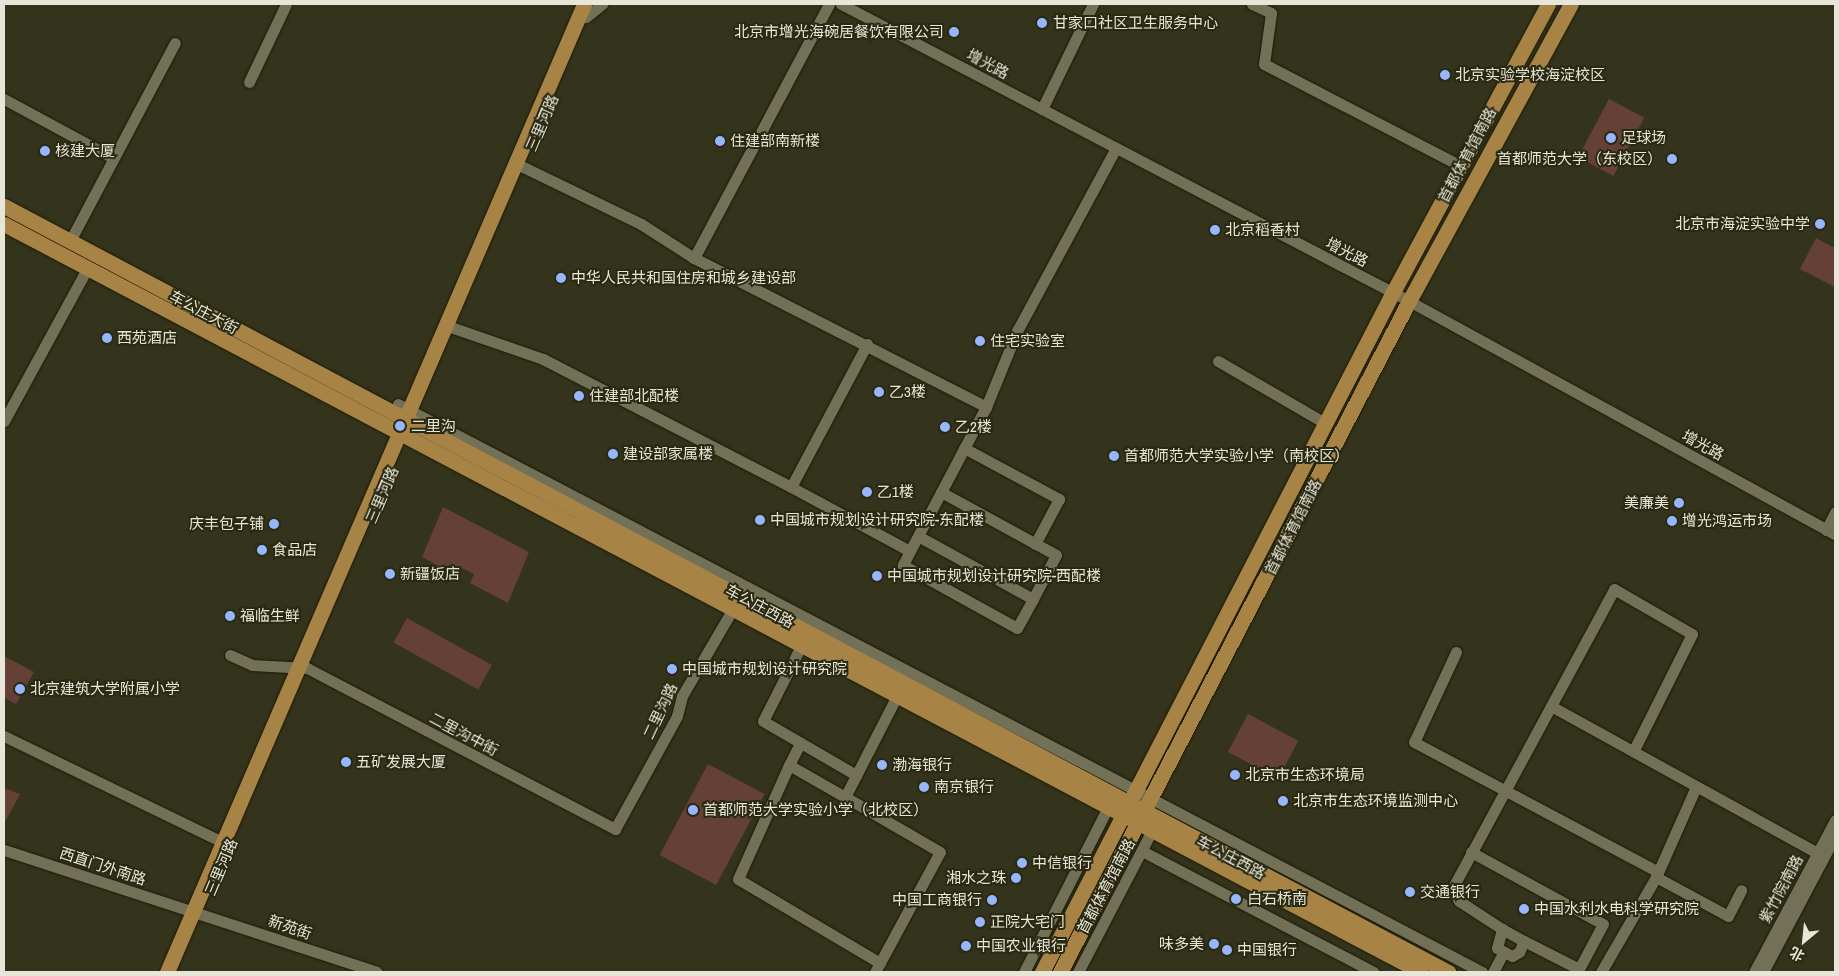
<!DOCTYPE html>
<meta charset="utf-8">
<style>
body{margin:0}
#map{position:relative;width:1839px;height:976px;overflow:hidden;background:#34331c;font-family:"Archivo Narrow","Noto Sans SC",sans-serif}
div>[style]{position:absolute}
.green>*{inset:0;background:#644134;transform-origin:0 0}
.roads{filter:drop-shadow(0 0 1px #1c1a05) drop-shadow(0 0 1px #1c1a05)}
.minor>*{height:11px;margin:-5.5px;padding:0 5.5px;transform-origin:5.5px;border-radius:5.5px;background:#727158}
.major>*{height:15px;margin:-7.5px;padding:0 7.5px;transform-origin:7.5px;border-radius:7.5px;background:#a78446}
.dots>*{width:14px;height:14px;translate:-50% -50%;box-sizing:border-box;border:2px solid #2a2912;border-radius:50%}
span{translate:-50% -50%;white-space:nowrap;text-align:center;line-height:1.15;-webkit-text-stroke:4px #2a2912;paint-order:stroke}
.poi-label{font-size:15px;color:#e7e6d8}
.left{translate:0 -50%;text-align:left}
.right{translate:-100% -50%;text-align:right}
.street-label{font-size:15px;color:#e7e6d8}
.frame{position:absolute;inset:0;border:5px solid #e7e6d8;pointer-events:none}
.north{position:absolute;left:1779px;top:916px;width:50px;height:50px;-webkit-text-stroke:4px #2a2912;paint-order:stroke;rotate:208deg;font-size:14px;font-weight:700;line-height:20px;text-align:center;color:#e7e6d8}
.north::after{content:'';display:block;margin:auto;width:18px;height:22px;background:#e7e6d8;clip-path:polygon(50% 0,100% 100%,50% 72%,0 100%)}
</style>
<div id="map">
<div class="green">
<i style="left:1609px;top:99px;width:40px;height:66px;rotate:28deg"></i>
<i style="clip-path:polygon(1816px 238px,1835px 248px,1835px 287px,1800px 269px)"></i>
<i style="clip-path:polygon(443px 507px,529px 552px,508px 603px,470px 583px,474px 574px,462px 568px,457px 576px,422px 557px)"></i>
<i style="left:407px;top:618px;width:97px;height:28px;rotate:29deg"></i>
<i style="clip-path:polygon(4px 656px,34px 672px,16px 704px,4px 698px)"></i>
<i style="left:1248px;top:714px;width:57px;height:43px;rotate:28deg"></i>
<i style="left:708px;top:764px;width:64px;height:103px;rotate:28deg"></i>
<i style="clip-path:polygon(4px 788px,20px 794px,4px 824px)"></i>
</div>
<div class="roads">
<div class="minor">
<i style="left:841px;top:4px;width:641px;rotate:27.6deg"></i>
<i style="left:1409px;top:301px;width:486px;rotate:28.7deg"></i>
<i style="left:1252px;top:4px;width:21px;rotate:25deg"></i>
<i style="left:1271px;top:13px;width:51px;rotate:97.8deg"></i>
<i style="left:1264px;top:64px;width:222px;rotate:27.4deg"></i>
<i style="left:586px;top:17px;width:21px;rotate:-39deg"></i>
<i style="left:249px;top:82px;width:86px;rotate:-64.6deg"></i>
<i style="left:4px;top:99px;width:124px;rotate:28.4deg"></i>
<i style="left:1042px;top:109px;width:117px;rotate:-64.1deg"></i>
<i style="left:515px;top:163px;width:140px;rotate:25.8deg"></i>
<i style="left:641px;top:224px;width:63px;rotate:32.7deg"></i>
<i style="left:694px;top:258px;width:328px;rotate:27deg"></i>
<i style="left:70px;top:241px;width:224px;rotate:-62.1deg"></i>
<i style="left:694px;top:258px;width:288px;rotate:-62deg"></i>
<i style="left:445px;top:325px;width:104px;rotate:19.1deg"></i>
<i style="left:543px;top:359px;width:279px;rotate:27.3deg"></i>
<i style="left:791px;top:487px;width:162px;rotate:-62deg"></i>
<i style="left:1218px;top:361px;width:124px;rotate:30.1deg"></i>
<i style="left:398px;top:404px;width:1224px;rotate:27.65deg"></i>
<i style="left:4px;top:421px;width:173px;rotate:-61.4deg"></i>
<i style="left:964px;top:448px;width:108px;rotate:28.2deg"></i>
<i style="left:1059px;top:499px;width:51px;rotate:118.1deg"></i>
<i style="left:791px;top:487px;width:135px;rotate:28.3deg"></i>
<i style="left:910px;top:551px;width:163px;rotate:-62.2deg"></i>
<i style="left:986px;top:407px;width:82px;rotate:-67.8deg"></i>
<i style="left:1017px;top:331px;width:208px;rotate:-61.6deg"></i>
<i style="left:941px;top:492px;width:131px;rotate:28.7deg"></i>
<i style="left:1056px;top:555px;width:50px;rotate:117.6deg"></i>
<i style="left:1826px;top:530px;width:20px;rotate:-63deg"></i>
<i style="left:910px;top:551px;width:16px;rotate:117deg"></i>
<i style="left:903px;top:565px;width:130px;rotate:28.9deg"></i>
<i style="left:1017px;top:628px;width:33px;rotate:-61deg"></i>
<i style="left:1033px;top:599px;width:131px;rotate:-151.3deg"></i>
<i style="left:802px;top:644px;width:86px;rotate:116.9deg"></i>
<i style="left:763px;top:721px;width:108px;rotate:30.1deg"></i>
<i style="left:1456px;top:652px;width:99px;rotate:115deg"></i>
<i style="left:1414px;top:742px;width:276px;rotate:28deg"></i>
<i style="left:230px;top:655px;width:24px;rotate:24deg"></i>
<i style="left:252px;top:665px;width:55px;rotate:3.1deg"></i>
<i style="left:307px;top:668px;width:348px;rotate:27.6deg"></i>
<i style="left:615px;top:829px;width:129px;rotate:-61.2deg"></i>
<i style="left:677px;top:716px;width:21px;rotate:-76deg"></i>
<i style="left:682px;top:696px;width:103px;rotate:-59.7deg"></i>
<i style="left:1551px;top:706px;width:304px;rotate:28.9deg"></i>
<i style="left:4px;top:736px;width:242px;rotate:25.9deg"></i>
<i style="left:789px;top:765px;width:25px;rotate:-63deg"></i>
<i style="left:845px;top:797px;width:64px;rotate:-150.3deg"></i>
<i style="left:789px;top:765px;width:125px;rotate:114.1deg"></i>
<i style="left:738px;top:879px;width:165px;rotate:30.6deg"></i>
<i style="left:4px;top:850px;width:392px;rotate:18.1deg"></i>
<i style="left:1142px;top:851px;width:261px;rotate:27.6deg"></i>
<i style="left:1471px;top:852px;width:150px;rotate:28.6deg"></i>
<i style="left:1603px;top:924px;width:51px;rotate:118.1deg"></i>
<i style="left:1579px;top:969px;width:62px;rotate:-153deg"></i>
<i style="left:1656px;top:877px;width:82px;rotate:28.4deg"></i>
<i style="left:1728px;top:916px;width:29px;rotate:-63deg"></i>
<i style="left:1502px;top:929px;width:51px;rotate:-146.9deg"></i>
<i style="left:1459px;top:901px;width:14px;rotate:-120deg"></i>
<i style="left:1452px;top:889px;width:341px;rotate:-61.6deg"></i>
<i style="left:1614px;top:589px;width:90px;rotate:30deg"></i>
<i style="left:1692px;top:634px;width:130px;rotate:116.6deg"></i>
<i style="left:1502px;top:929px;width:25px;rotate:29deg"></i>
<i style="left:1524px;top:941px;width:12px;rotate:114deg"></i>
<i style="left:1519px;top:952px;width:8px;rotate:150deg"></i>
<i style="left:1512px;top:956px;width:17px;rotate:-152deg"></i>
<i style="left:1497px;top:948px;width:20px;rotate:-75deg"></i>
<i style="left:875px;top:972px;width:136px;rotate:-61.6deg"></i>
<i style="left:940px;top:852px;width:110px;rotate:-149.9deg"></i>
<i style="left:845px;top:797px;width:116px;rotate:-62.8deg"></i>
<i style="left:1024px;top:972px;width:192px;rotate:-63deg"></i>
<i style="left:1078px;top:972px;width:168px;rotate:-62.4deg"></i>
<i style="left:1493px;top:972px;width:21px;rotate:-62deg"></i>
<i style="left:1601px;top:972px;width:110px;rotate:-59.9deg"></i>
<i style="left:1656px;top:877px;width:96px;rotate:-66.1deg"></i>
<i style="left:1754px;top:972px;width:172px;rotate:-61.9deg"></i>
<i style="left:1763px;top:972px;width:154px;rotate:-62.1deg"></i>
</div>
<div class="major">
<i style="left:4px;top:206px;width:1635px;rotate:27.94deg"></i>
<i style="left:4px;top:224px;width:1602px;rotate:27.83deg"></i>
<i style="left:167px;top:972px;width:1054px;rotate:-66.69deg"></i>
<i style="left:1042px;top:972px;width:765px;rotate:-62.7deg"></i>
<i style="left:1393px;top:292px;width:327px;rotate:-61.7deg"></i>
<i style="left:1060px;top:972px;width:756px;rotate:-62.52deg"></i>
<i style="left:1409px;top:301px;width:338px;rotate:-61.4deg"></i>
</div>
</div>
<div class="dots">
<i style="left:1042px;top:23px;background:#97b6fd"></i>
<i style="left:954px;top:32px;background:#97b6fd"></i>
<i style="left:1445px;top:75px;background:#97b6fd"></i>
<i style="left:1611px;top:138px;background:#97b6fd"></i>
<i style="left:720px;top:141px;background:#97b6fd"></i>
<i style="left:45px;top:151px;background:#97b6fd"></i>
<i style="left:1672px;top:159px;background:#97b6fd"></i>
<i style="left:1820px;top:224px;background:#97b6fd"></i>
<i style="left:1215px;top:230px;background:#97b6fd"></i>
<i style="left:561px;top:278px;background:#97b6fd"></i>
<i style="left:107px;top:338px;background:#97b6fd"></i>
<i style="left:980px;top:341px;background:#97b6fd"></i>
<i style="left:879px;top:392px;background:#97b6fd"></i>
<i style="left:579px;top:396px;background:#97b6fd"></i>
<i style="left:400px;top:426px;background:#97b6fd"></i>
<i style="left:945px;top:427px;background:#97b6fd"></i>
<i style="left:613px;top:454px;background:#97b6fd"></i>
<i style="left:1114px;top:456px;background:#97b6fd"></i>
<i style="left:867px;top:492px;background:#97b6fd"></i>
<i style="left:1679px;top:503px;background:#97b6fd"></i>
<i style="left:760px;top:520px;background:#97b6fd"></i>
<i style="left:1672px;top:521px;background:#97b6fd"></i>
<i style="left:274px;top:524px;background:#97b6fd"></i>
<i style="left:262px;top:550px;background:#97b6fd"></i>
<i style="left:390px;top:574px;background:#97b6fd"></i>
<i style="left:877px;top:576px;background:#97b6fd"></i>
<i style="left:230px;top:616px;background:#97b6fd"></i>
<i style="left:672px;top:669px;background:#97b6fd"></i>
<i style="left:20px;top:689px;background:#97b6fd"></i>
<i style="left:346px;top:762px;background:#97b6fd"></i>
<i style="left:882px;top:765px;background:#97b6fd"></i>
<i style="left:1235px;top:775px;background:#97b6fd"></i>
<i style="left:924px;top:787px;background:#97b6fd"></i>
<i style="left:1283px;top:801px;background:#97b6fd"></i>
<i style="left:693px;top:810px;background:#97b6fd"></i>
<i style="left:1022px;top:863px;background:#97b6fd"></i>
<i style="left:1016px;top:878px;background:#97b6fd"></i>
<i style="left:1410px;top:892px;background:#97b6fd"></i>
<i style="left:1236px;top:899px;background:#97b6fd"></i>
<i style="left:992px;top:900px;background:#97b6fd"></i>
<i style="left:1524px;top:909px;background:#97b6fd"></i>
<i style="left:980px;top:922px;background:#97b6fd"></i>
<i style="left:1214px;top:944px;background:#97b6fd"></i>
<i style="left:966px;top:946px;background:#97b6fd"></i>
<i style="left:1227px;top:950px;background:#97b6fd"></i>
</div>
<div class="poi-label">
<span class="left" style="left:1053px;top:23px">甘家口社区卫生服务中心</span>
<span class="right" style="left:944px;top:32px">北京市增光海碗居餐饮有限公司</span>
<span class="left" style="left:1455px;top:75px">北京实验学校海淀校区</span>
<span class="left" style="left:1621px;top:138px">足球场</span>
<span class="left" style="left:730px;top:141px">住建部南新楼</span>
<span class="left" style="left:55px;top:151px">核建大厦</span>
<span class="right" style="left:1662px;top:159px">首都师范大学（东校区）</span>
<span class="right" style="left:1810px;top:224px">北京市海淀实验中学</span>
<span class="left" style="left:1225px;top:230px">北京稻香村</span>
<span class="left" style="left:571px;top:278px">中华人民共和国住房和城乡建设部</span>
<span class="left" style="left:117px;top:338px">西苑酒店</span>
<span class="left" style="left:990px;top:341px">住宅实验室</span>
<span class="left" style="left:889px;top:392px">乙3楼</span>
<span class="left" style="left:589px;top:396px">住建部北配楼</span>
<span class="left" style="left:411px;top:426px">二里沟</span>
<span class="left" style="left:955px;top:427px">乙2楼</span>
<span class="left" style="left:623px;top:454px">建设部家属楼</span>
<span class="left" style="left:1124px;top:456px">首都师范大学实验小学（南校区）</span>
<span class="left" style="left:877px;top:492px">乙1楼</span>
<span class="right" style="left:1669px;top:503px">美廉美</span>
<span class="left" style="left:770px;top:520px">中国城市规划设计研究院-东配楼</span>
<span class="left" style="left:1682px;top:521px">增光鸿运市场</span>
<span class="right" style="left:264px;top:524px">庆丰包子铺</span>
<span class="left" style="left:272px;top:550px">食品店</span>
<span class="left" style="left:400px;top:574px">新疆饭店</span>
<span class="left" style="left:887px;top:576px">中国城市规划设计研究院-西配楼</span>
<span class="left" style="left:240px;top:616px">福临生鲜</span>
<span class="left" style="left:682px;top:669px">中国城市规划设计研究院</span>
<span class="left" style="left:30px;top:689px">北京建筑大学附属小学</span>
<span class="left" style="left:356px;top:762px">五矿发展大厦</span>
<span class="left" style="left:892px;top:765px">渤海银行</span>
<span class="left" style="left:1245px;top:775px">北京市生态环境局</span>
<span class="left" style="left:934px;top:787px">南京银行</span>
<span class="left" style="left:1293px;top:801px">北京市生态环境监测中心</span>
<span class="left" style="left:703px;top:810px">首都师范大学实验小学（北校区）</span>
<span class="left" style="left:1032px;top:863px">中信银行</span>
<span class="right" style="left:1006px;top:878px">湘水之珠</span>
<span class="left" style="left:1420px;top:892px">交通银行</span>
<span class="left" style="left:1247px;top:899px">白石桥南</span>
<span class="right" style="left:982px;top:900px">中国工商银行</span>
<span class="left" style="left:1534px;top:909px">中国水利水电科学研究院</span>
<span class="left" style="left:990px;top:922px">正院大宅门</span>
<span class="right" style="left:1204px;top:944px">味多美</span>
<span class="left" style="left:976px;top:946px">中国农业银行</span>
<span class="left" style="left:1237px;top:950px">中国银行</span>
</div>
<div class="street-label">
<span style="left:988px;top:64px;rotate:28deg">增光路</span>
<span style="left:542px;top:123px;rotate:-67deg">三里河路</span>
<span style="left:1467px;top:155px;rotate:-62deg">首都体育馆南路</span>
<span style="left:1347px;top:252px;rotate:27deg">增光路</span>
<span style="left:204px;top:312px;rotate:28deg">车公庄大街</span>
<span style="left:1703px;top:445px;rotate:29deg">增光路</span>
<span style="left:382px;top:495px;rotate:-67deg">三里河路</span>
<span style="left:1293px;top:527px;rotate:-63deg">首都体育馆南路</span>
<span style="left:760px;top:606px;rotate:28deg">车公庄西路</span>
<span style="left:660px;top:711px;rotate:-65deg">二里沟路</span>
<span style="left:464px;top:734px;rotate:28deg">二里沟中街</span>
<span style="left:1231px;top:857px;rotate:28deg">车公庄西路</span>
<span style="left:103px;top:866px;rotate:18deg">西直门外南路</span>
<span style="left:221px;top:867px;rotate:-67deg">三里河路</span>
<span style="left:1106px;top:886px;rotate:-62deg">首都体育馆南路</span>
<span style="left:1781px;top:889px;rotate:-62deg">紫竹院南路</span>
<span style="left:290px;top:927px;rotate:19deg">新苑街</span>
</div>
<div class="frame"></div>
<div class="north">北</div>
</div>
